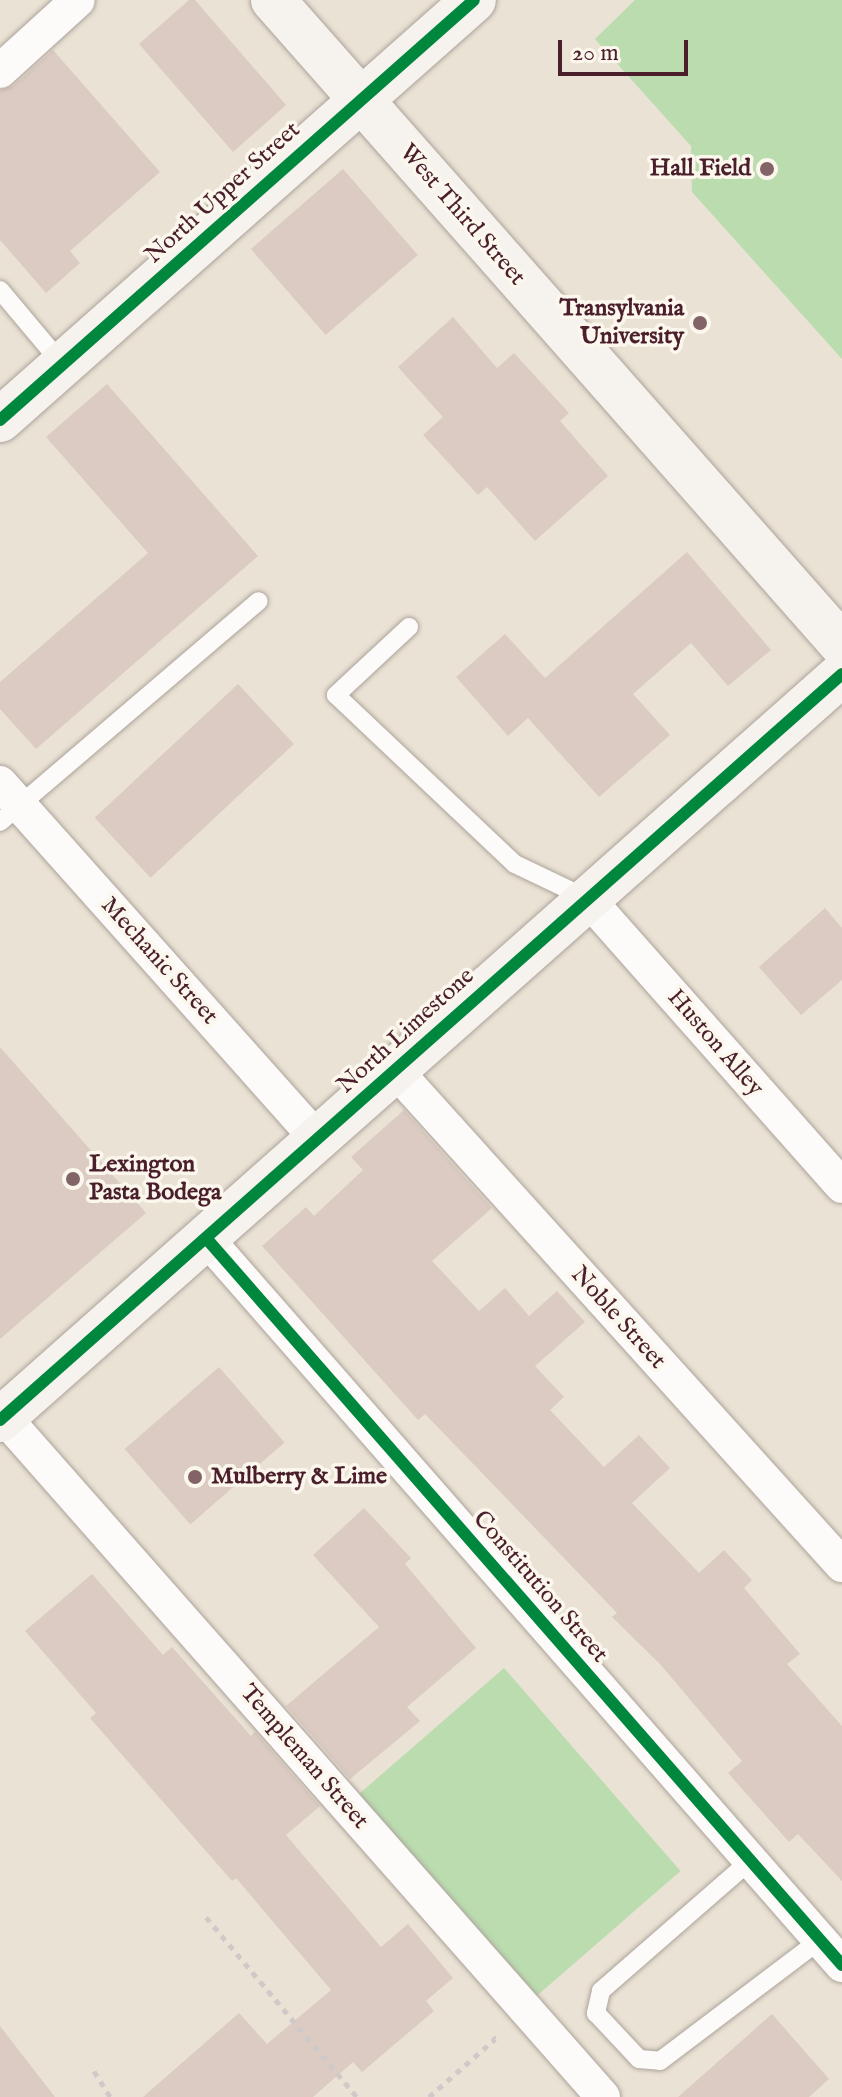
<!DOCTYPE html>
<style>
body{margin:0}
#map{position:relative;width:842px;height:2097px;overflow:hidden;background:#eae2d4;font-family:"IM FELL English",serif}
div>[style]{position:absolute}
.green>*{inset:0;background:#badcaf;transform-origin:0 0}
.building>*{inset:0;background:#dbcbc2;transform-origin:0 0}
.path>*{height:5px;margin-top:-2.5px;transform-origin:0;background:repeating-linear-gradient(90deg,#cfcac8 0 6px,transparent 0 12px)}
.roads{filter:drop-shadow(0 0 2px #ada39c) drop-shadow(0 0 2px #ada39c)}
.lane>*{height:18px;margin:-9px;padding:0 9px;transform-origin:9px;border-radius:9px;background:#fcfbf9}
.street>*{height:34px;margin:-17px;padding:0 17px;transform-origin:17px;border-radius:17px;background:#fcfbf9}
.secondary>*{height:44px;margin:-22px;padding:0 22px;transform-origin:22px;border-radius:22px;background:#f6f2ee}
.cycleway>*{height:12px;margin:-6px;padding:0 6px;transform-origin:6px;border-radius:6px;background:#00873e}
.dots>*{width:22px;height:22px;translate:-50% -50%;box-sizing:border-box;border:4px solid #fbf7ec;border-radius:50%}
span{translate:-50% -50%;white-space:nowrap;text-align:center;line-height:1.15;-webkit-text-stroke:7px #fbf7ec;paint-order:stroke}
.poi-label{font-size:24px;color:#4a1f2b;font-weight:700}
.right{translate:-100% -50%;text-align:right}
.left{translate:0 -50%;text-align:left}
.street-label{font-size:24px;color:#4a1f2b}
.scale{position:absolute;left:558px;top:40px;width:130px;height:36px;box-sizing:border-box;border:4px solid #4a1f2b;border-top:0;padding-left:10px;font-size:24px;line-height:28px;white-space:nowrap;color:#4a1f2b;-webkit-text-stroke:6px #fbf7ec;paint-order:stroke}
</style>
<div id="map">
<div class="green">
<i style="clip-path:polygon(635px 0,842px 0,842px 359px,692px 192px,691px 146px,595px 39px)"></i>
<i style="left:504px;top:1668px;width:269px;height:194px;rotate:49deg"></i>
</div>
<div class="building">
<i style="clip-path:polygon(189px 0,195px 0,286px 105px,233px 152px,139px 44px)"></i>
<i style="clip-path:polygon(53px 50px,160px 172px,70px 251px,80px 263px,46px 293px,0 240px,0 90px,13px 86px)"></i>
<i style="left:343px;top:169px;width:114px;height:122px;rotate:49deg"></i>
<i style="clip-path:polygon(453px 317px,497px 368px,514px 353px,569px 413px,560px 421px,608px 476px,535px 541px,487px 487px,478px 495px,423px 435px,443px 417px,398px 367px)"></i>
<i style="clip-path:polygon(107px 384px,258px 556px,36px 749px,0 709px,0 682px,148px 553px,46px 437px)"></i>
<i style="clip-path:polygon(687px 552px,771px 650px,728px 686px,691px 643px,633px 694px,670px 735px,599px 797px,528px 718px,508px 736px,456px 677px,505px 634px,545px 678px)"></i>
<i style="left:238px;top:684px;width:82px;height:196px;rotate:47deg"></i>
<i style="clip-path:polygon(825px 908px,842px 928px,842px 980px,801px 1015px,759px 967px)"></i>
<i style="clip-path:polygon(0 1047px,146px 1213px,0 1339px)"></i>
<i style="clip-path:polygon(404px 1110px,492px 1208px,432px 1261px,479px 1311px,505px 1288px,529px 1316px,557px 1291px,585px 1322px,535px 1366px,564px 1397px,550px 1410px,604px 1467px,639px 1435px,670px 1468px,632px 1503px,699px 1573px,724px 1550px,752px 1580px,744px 1588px,800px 1654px,787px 1664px,842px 1726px,842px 1881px,798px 1834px,789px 1842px,728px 1773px,742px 1761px,660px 1664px,612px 1617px,617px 1613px,425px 1414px,418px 1420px,262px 1246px,306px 1207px,314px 1216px,363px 1170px,351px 1157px)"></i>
<i style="left:219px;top:1367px;width:100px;height:125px;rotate:49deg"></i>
<i style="clip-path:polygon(364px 1508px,411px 1558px,405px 1564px,476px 1648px,407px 1707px,420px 1721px,350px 1779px,286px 1706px,379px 1627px,313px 1555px)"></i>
<i style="clip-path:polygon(92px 1574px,163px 1655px,172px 1647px,251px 1736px,255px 1732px,320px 1806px,286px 1835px,381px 1947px,408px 1924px,453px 1978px,426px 2001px,434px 2011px,362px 2072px,353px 2062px,313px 2097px,143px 2097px,239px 2013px,267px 2044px,331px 1990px,236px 1878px,232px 1881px,90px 1718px,96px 1713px,25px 1631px)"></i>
<i style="clip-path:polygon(772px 2014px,829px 2079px,809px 2097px,678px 2097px)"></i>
<i style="clip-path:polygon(0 2026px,55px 2097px,0 2097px)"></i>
</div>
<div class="path">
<i style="left:206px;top:1917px;width:235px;rotate:50deg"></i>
<i style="left:94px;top:2071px;width:31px;rotate:58deg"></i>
<i style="left:429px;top:2097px;width:88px;rotate:-41.3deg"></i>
<i style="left:495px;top:2039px;width:3px;rotate:-135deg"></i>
</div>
<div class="roads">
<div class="lane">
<i style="left:0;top:290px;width:97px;rotate:50deg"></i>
<i style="left:409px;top:627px;width:100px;rotate:137deg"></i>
<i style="left:336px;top:695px;width:246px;rotate:43.4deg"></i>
<i style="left:515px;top:864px;width:81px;rotate:25.6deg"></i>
<i style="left:0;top:822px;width:340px;rotate:-40.5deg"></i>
<i style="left:751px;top:1860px;width:199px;rotate:138.9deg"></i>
<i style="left:601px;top:1991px;width:23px;rotate:103deg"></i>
<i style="left:596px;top:2013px;width:63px;rotate:46.9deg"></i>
<i style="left:639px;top:2059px;width:21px;rotate:5deg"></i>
<i style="left:660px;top:2061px;width:201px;rotate:-37.1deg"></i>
</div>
<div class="street">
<i style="left:0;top:71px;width:105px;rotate:-42.3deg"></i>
<i style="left:0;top:783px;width:477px;rotate:48.3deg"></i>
<i style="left:588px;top:899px;width:383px;rotate:48.5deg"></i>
<i style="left:395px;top:1070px;width:667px;rotate:47.92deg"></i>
<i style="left:206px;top:1238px;width:966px;rotate:48.82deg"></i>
<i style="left:4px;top:1417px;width:906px;rotate:48.62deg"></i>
</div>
<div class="secondary">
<i style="left:273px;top:0;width:860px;rotate:48.58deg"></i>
<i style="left:0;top:420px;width:633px;rotate:-41.54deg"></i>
<i style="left:0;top:1420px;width:1125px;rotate:-41.54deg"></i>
</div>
</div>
<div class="cycleway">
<i style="left:0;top:420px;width:633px;rotate:-41.54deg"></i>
<i style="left:206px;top:1238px;width:966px;rotate:48.82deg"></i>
<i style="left:0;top:1420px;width:1125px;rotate:-41.54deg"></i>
</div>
<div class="dots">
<i style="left:767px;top:169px;background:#826366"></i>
<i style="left:700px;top:323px;background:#826366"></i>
<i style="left:73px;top:1179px;background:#826366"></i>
<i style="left:195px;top:1477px;background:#826366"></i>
</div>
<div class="poi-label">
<span class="right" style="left:751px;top:169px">Hall Field</span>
<span class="right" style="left:684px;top:323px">Transylvania<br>University</span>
<span class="left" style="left:89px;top:1179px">Lexington<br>Pasta Bodega</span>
<span class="left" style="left:211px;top:1477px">Mulberry &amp; Lime</span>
</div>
<div class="street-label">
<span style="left:223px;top:193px;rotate:-42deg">North Upper Street</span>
<span style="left:462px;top:215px;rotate:49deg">West Third Street</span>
<span style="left:159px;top:961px;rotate:48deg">Mechanic Street</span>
<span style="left:406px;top:1031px;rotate:-42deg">North Limestone</span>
<span style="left:715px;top:1043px;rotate:49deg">Huston Alley</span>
<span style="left:618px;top:1318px;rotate:48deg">Noble Street</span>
<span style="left:540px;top:1587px;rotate:49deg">Constitution Street</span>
<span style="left:304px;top:1757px;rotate:49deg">Templeman Street</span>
</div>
<div class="scale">20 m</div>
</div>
